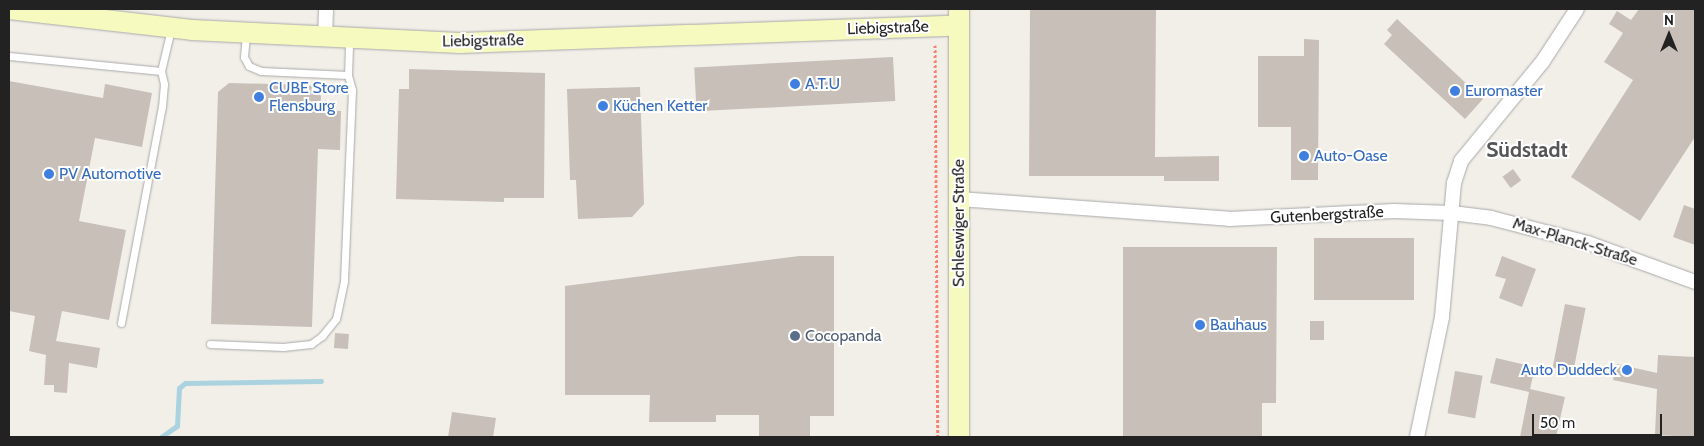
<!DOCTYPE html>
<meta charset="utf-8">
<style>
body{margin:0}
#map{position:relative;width:1704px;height:446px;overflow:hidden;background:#f2efe9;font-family:Cabin,sans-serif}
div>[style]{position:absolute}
.stream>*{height:5px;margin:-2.5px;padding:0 2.5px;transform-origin:2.5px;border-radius:2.5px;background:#aad3df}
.building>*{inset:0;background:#c7bfb8;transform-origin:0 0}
.path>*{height:3px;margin-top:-1.5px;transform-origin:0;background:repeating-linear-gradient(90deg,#fa8072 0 2.5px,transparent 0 5px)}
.roads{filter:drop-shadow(0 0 1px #a9a9a9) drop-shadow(0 0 1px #a9a9a9)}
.lane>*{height:7px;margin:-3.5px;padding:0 3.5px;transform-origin:3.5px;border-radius:3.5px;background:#fff}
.street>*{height:14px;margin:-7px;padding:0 7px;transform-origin:7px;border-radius:7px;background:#fff}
.secondary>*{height:20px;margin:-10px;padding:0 10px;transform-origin:10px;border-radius:10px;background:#f7fabf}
.dots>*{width:14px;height:14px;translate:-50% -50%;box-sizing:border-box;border:2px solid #fff;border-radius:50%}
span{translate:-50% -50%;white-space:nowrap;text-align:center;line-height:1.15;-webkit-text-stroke:4px #fff;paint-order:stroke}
.street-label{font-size:16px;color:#222}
.shop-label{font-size:16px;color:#366cbe}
.left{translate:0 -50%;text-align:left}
.right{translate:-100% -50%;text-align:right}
.service-label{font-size:16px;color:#4e5e75}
.district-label{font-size:21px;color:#555;font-weight:700}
.frame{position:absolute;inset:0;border:10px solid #222;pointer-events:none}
.north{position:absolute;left:1644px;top:10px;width:50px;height:50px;-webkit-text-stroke:4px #fff;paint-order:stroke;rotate:0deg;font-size:14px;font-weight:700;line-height:20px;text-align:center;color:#222}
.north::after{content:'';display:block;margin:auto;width:18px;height:22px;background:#222;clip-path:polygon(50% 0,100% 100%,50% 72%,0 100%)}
.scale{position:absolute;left:1532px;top:414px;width:130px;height:22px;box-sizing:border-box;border:2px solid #222;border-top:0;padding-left:6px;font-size:15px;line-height:18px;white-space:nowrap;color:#222;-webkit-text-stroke:4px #fff;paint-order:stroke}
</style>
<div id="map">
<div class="stream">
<i style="left:161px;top:437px;width:19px;rotate:-35deg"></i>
<i style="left:177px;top:426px;width:38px;rotate:-87deg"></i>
<i style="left:179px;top:388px;width:8px;rotate:-40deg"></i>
<i style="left:185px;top:383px;width:136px;rotate:-0.8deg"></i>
</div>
<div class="building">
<i style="clip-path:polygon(1030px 9px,1156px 9px,1155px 157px,1219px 156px,1219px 181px,1164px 181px,1164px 176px,1029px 176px)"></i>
<i style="clip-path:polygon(1639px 9px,1695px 9px,1695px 137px,1640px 221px,1571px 177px,1633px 80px,1604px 62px,1623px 33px,1609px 24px,1617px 11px,1631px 20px)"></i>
<i style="clip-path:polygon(1397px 19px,1483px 99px,1465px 119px,1384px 44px,1392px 35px,1387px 30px)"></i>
<i style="clip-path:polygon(1304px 39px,1319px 40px,1318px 180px,1291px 180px,1291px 127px,1258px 127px,1258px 56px,1304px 56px)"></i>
<i style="left:893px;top:57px;width:44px;height:199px;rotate:87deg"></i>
<i style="clip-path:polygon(409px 69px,545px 73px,544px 198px,504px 198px,504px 202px,396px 199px,399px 89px,409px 89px)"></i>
<i style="clip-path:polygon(9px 81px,103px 98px,105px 84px,152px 93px,142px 147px,95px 138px,79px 221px,126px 230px,109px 320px,62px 311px,56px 341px,100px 348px,97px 368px,69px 363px,67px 393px,54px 392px,54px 385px,44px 385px,46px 355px,29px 351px,35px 316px,9px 311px)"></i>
<i style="clip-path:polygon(229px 83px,310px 85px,321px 96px,320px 110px,341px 111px,340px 150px,318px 149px,312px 327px,211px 324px,218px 92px)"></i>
<i style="clip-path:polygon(640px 87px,644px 204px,632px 217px,578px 219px,576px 180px,570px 180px,567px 89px)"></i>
<i style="left:1513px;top:169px;width:14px;height:13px;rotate:54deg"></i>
<i style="clip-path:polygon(1684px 205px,1695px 209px,1695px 245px,1673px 237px)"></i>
<i style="left:1314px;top:238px;width:100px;height:62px"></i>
<i style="clip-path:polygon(1123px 247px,1277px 247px,1276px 403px,1262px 403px,1262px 437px,1123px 437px)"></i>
<i style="clip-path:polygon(799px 256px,834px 256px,834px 416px,810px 416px,810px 437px,759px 437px,759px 415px,716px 415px,716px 422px,649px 422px,650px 395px,565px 395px,565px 286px)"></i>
<i style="clip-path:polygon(1502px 256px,1536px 269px,1522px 307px,1499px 298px,1506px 279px,1495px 276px)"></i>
<i style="left:1565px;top:304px;width:21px;height:65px;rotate:11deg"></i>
<i style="left:1310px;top:321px;width:14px;height:19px"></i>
<i style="left:335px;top:333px;width:14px;height:15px;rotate:4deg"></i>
<i style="clip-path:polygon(1658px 355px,1695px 357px,1695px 437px,1655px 435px,1657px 389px,1613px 380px,1617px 364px,1657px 373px)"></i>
<i style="clip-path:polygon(1496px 358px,1535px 367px,1530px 389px,1565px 397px,1556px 437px,1520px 437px,1529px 392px,1490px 383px)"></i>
<i style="left:1455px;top:371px;width:28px;height:43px;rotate:10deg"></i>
<i style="clip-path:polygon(452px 412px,496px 418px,493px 437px,448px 437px)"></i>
</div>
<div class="path">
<i style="left:935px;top:45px;width:392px;rotate:89.6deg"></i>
</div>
<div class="roads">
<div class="lane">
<i style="left:246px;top:34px;width:23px;rotate:95deg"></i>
<i style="left:244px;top:57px;width:10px;rotate:61deg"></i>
<i style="left:249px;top:66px;width:13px;rotate:23deg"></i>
<i style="left:261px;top:71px;width:87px;rotate:2.6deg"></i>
<i style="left:348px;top:75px;width:35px;rotate:-88deg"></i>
<i style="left:9px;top:56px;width:153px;rotate:5.6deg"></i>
<i style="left:161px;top:71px;width:43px;rotate:-76.6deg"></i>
<i style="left:121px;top:323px;width:220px;rotate:-79.3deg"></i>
<i style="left:162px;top:107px;width:23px;rotate:-85deg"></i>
<i style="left:164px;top:84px;width:13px;rotate:-103deg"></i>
<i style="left:210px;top:344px;width:73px;rotate:2.4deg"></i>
<i style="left:283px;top:347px;width:28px;rotate:-6deg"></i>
<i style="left:311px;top:344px;width:14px;rotate:-36deg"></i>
<i style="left:322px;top:336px;width:22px;rotate:-51deg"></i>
<i style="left:336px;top:319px;width:39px;rotate:-78deg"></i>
<i style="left:344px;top:281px;width:191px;rotate:-87.6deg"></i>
<i style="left:352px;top:90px;width:16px;rotate:-105deg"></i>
</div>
<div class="street">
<i style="left:325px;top:39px;width:30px;rotate:-88deg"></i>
<i style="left:959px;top:199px;width:271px;rotate:4.2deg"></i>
<i style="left:1229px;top:219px;width:165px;rotate:-2.8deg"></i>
<i style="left:1394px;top:211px;width:58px;rotate:2deg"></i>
<i style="left:1452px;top:213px;width:39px;rotate:7deg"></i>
<i style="left:1491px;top:218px;width:100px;rotate:14.5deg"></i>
<i style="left:1588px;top:243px;width:114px;rotate:20deg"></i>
<i style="left:1417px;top:437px;width:123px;rotate:-78.2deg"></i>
<i style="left:1442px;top:317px;width:135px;rotate:-84.9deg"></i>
<i style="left:1454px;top:183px;width:23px;rotate:-72deg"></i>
<i style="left:1461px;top:161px;width:129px;rotate:-50.6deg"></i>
<i style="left:1543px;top:61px;width:62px;rotate:-56.8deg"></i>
</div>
<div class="secondary">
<i style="left:9px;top:9px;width:184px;rotate:6.5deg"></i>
<i style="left:192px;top:30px;width:268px;rotate:2.8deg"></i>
<i style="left:460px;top:43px;width:499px;rotate:-2deg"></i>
<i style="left:959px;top:9px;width:428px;rotate:90deg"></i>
</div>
</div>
<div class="dots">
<i style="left:795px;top:84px;background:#3f7fe0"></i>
<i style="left:1455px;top:91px;background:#3f7fe0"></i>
<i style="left:259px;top:97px;background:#3f7fe0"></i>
<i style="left:603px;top:106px;background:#3f7fe0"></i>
<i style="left:1304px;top:156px;background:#3f7fe0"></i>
<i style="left:49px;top:174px;background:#3f7fe0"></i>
<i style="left:1200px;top:325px;background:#3f7fe0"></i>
<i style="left:795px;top:336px;background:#5c6f8a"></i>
<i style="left:1627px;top:370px;background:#3f7fe0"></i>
</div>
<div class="street-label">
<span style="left:888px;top:28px;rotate:-2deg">Liebigstraße</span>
<span style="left:483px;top:41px;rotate:-1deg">Liebigstraße</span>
<span style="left:1327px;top:215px;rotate:-3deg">Gutenbergstraße</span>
<span style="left:959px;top:223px;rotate:-90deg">Schleswiger Straße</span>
<span style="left:1575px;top:242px;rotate:17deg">Max-Planck-Straße</span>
</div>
<div class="shop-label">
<span class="left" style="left:805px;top:84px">A.T.U</span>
<span class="left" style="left:269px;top:97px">CUBE Store<br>Flensburg</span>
<span class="left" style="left:1465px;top:91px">Euromaster</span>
<span class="left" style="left:613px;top:106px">Küchen Ketter</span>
<span class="left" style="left:1314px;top:156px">Auto-Oase</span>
<span class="left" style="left:59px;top:174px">PV Automotive</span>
<span class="left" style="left:1210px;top:325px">Bauhaus</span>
<span class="right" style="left:1617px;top:370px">Auto Duddeck</span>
</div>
<div class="service-label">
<span class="left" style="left:805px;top:336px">Cocopanda</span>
</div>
<div class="district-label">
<span style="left:1527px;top:150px">Südstadt</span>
</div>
<div class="frame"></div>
<div class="north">N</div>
<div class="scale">50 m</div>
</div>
